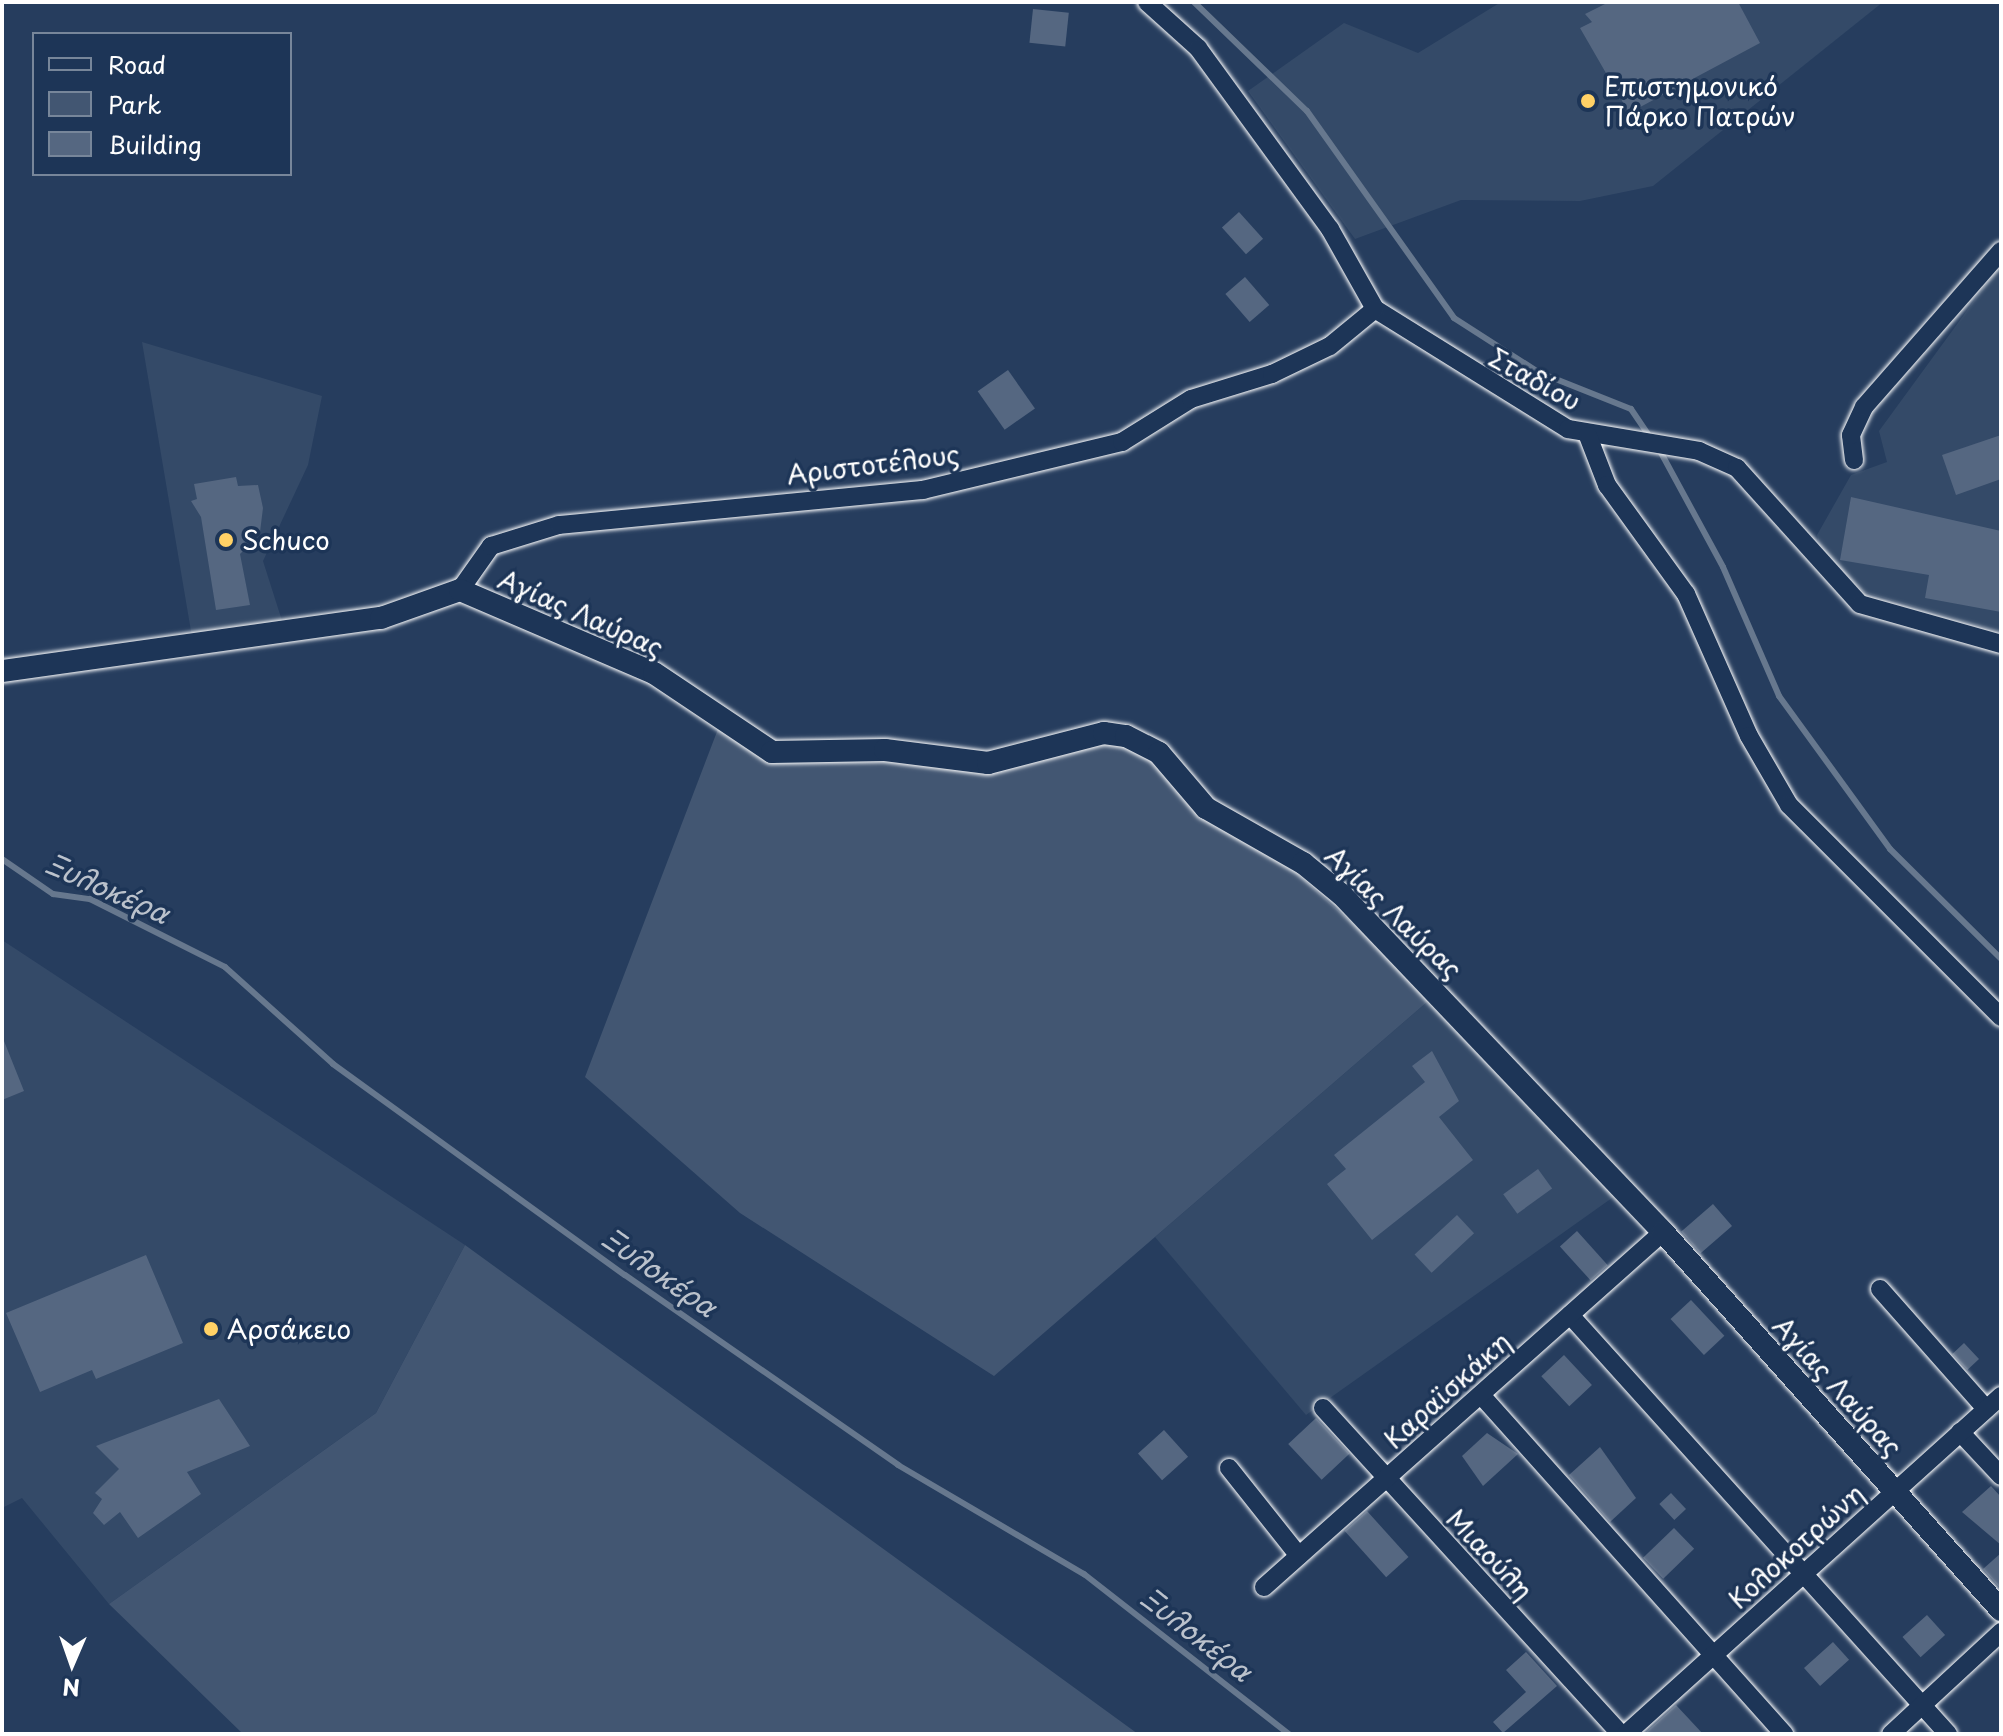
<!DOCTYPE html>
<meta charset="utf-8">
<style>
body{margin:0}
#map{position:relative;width:2003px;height:1736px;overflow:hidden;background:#263d5e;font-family:"Playpen Sans",sans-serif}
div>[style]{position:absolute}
.built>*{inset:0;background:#344a68}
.green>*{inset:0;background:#425672}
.stream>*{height:6px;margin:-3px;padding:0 3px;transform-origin:3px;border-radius:3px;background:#67788e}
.building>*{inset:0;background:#556781;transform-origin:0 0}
.roads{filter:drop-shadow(0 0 2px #fff) drop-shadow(0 0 2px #fff)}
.minor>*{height:18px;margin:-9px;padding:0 9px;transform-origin:9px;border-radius:9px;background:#1d3557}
.tertiary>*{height:22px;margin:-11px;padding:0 11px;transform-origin:11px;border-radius:11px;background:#1d3557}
.dots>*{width:22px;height:22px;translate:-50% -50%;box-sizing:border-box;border:4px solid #1d3557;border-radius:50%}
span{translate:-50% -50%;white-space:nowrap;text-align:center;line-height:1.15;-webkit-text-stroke:7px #1d3557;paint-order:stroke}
.poi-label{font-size:26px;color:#fff}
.left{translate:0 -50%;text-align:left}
.street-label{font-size:26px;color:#fff}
.water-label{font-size:28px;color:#bbc2cc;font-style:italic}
.frame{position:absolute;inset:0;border:4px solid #fff;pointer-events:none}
.legend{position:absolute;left:32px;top:32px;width:260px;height:144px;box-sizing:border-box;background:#1d3557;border:2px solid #77869a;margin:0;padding:10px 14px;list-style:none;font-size:24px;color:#fff}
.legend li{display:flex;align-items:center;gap:16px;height:40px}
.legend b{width:40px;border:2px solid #77869a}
.north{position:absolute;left:32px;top:1624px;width:80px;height:80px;-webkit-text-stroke:6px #1d3557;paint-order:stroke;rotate:182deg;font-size:22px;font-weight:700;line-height:32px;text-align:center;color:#fff}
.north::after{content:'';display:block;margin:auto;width:28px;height:36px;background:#fff;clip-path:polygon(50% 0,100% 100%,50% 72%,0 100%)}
</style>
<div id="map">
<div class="built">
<i style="clip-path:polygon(1501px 2px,1883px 2px,1653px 186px,1580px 201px,1461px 200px,1355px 239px,1248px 91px,1344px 23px,1418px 53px)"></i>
<i style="clip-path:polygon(2001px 264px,2001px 632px,1864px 592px,1820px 548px,1817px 535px,1851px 475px,1887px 462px,1879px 431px)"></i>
<i style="clip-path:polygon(142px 342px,322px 396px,308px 465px,263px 561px,284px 627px,192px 637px)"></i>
<i style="clip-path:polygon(2px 940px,465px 1245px,376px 1413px,109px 1604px,22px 1498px,2px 1508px)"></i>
<i style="clip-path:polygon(1434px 996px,1619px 1193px,1306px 1415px,1155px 1237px)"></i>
</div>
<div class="green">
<i style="clip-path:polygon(718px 729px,772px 762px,885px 759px,997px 771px,1097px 744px,1124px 746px,1149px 757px,1201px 813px,1295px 872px,1434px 996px,994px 1376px,740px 1213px,585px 1077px)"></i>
<i style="clip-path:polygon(465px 1245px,640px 1372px,1138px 1734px,243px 1734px,109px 1604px,376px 1413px)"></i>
</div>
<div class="stream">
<i style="left:1194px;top:2px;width:157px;rotate:44deg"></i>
<i style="left:1307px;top:111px;width:254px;rotate:54.6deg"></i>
<i style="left:1454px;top:318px;width:100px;rotate:32.7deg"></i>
<i style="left:1538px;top:372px;width:100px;rotate:21.7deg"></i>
<i style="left:1631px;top:409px;width:34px;rotate:56deg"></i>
<i style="left:1659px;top:449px;width:134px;rotate:61.5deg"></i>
<i style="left:1723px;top:567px;width:141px;rotate:66.5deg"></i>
<i style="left:1779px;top:696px;width:189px;rotate:54deg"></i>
<i style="left:1890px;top:849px;width:156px;rotate:44.7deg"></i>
<i style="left:2px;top:859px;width:62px;rotate:34.5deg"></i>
<i style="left:53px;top:894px;width:37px;rotate:8deg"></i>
<i style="left:90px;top:899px;width:151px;rotate:26.7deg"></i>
<i style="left:225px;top:967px;width:145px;rotate:41.9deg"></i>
<i style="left:333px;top:1064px;width:360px;rotate:35.9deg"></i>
<i style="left:625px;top:1275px;width:333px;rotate:34.8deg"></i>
<i style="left:898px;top:1465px;width:216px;rotate:30.4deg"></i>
<i style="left:1084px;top:1574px;width:260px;rotate:38deg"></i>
</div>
<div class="building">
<i style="clip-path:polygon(1609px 2px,1738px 2px,1760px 43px,1629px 113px,1580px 28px,1592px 22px,1585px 14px)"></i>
<i style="left:1033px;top:9px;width:36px;height:34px;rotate:6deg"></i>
<i style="left:1239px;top:212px;width:36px;height:23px;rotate:48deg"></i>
<i style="left:1245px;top:277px;width:37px;height:26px;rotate:49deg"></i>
<i style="left:1008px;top:370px;width:47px;height:37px;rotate:55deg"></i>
<i style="clip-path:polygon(2001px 435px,2001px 479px,1956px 495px,1942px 455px)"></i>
<i style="clip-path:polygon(236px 477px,238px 486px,258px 485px,263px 508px,260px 532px,246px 534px,248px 546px,240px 554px,250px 605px,216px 610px,201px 517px,191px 501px,197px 499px,194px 484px)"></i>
<i style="clip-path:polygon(1851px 497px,2001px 531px,2001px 612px,1925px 598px,1929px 575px,1840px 560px)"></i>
<i style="clip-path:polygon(2px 1036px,24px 1091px,2px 1100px)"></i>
<i style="clip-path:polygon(1432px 1051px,1459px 1101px,1439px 1117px,1473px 1160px,1372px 1240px,1327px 1184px,1346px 1169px,1334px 1155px,1425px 1082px,1412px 1066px)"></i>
<i style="left:1538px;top:1169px;width:24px;height:43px;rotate:54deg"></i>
<i style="left:1713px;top:1204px;width:29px;height:42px;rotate:49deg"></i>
<i style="left:1457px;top:1215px;width:25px;height:58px;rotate:47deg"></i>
<i style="left:1577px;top:1231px;width:46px;height:23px;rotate:48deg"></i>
<i style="clip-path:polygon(146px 1255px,183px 1343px,96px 1379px,92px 1370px,40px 1392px,6px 1313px)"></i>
<i style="left:1691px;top:1300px;width:49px;height:28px;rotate:47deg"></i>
<i style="left:1964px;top:1343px;width:22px;height:16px;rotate:47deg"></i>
<i style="left:1564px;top:1355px;width:41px;height:31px;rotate:47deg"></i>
<i style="clip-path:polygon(219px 1399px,250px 1446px,187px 1472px,201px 1494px,138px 1538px,120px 1512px,104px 1525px,93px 1513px,102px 1499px,95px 1493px,119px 1469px,96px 1446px)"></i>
<i style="left:1316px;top:1418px;width:49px;height:38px;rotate:47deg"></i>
<i style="left:1164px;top:1430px;width:36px;height:35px;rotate:48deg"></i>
<i style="clip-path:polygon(1487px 1433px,1518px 1454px,1483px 1486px,1462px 1456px)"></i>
<i style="clip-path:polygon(1600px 1447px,1636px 1498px,1610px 1522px,1569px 1475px)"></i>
<i style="clip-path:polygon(1991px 1486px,2001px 1497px,2001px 1545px,1962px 1512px)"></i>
<i style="left:1671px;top:1493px;width:22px;height:16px;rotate:47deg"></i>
<i style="left:1367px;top:1511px;width:62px;height:30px;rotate:48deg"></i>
<i style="left:1674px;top:1528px;width:29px;height:43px;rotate:46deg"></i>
<i style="clip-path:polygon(2001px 1553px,2001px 1589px,1983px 1569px)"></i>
<i style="left:1927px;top:1615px;width:27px;height:33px;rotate:48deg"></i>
<i style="left:1833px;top:1642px;width:24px;height:39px;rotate:48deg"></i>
<i style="clip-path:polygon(1526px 1652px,1557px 1686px,1503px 1733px,1493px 1722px,1526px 1692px,1506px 1670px)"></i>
<i style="clip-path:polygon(1676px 1705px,1703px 1734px,1644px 1734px)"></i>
</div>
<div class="roads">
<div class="minor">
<i style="left:1147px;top:2px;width:69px;rotate:42deg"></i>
<i style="left:1198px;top:48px;width:224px;rotate:53.9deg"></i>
<i style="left:1330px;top:229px;width:92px;rotate:60.6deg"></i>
<i style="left:1375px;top:309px;width:227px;rotate:31.9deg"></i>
<i style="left:1568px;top:429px;width:133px;rotate:9.5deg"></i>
<i style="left:1699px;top:451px;width:42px;rotate:24.1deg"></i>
<i style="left:1737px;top:468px;width:183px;rotate:47.9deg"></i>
<i style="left:1860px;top:604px;width:147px;rotate:15.8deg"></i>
<i style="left:1588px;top:436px;width:53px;rotate:68.8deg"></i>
<i style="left:1607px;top:485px;width:135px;rotate:54.1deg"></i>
<i style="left:1686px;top:594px;width:155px;rotate:66.1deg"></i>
<i style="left:1749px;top:736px;width:80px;rotate:59.9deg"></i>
<i style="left:1789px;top:805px;width:300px;rotate:45deg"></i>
<i style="left:1854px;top:460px;width:25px;rotate:-97deg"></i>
<i style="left:1851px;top:435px;width:31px;rotate:-65deg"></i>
<i style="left:1864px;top:407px;width:208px;rotate:-48.7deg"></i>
<i style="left:460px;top:590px;width:54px;rotate:-54.8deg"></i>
<i style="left:491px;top:546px;width:71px;rotate:-17.2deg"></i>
<i style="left:559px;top:525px;width:366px;rotate:-5.5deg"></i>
<i style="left:923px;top:490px;width:205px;rotate:-13.6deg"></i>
<i style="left:1122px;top:442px;width:81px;rotate:-31.9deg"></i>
<i style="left:1191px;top:399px;width:85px;rotate:-17.2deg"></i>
<i style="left:1272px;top:374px;width:64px;rotate:-25.8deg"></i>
<i style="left:1330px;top:346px;width:58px;rotate:-39.4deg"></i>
<i style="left:1880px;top:1289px;width:160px;rotate:48.5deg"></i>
<i style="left:1570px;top:1315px;width:564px;rotate:47.94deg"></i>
<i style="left:1481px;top:1395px;width:455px;rotate:48.2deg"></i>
<i style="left:1323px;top:1408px;width:442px;rotate:47.6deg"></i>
<i style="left:1960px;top:1432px;width:60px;rotate:47deg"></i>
<i style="left:1229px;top:1468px;width:112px;rotate:51.5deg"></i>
<i style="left:1264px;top:1587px;width:534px;rotate:-41.66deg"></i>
<i style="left:1626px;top:1734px;width:505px;rotate:-42.03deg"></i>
<i style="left:1891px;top:1734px;width:150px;rotate:-42.8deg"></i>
</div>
<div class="tertiary">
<i style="left:2px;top:671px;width:383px;rotate:-8deg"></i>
<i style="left:381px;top:618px;width:84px;rotate:-19.5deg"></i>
<i style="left:460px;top:590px;width:211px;rotate:23.2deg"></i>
<i style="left:654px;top:673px;width:142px;rotate:33.8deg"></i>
<i style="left:772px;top:752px;width:113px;rotate:-1deg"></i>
<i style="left:885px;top:750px;width:104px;rotate:7.2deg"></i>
<i style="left:988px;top:763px;width:120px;rotate:-14.5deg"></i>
<i style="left:1104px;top:733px;width:22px;rotate:8deg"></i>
<i style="left:1126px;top:736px;width:37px;rotate:27deg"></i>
<i style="left:1159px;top:753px;width:72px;rotate:49.5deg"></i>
<i style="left:1206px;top:808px;width:112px;rotate:29.6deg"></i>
<i style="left:1303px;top:863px;width:50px;rotate:39.4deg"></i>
<i style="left:1342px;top:895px;width:465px;rotate:46.4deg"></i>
<i style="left:1663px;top:1232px;width:507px;rotate:48.2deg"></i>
</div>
</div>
<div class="dots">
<i style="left:1588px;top:101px;background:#ffd166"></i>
<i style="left:226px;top:540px;background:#ffd166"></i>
<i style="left:211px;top:1329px;background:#ffd166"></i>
</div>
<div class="poi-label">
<span class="left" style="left:1604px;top:101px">Επιστημονικό<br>Πάρκο Πατρών</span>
<span class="left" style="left:242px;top:540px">Schuco</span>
<span class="left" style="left:227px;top:1329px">Αρσάκειο</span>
</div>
<div class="street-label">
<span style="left:1535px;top:379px;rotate:29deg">Σταδίου</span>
<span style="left:873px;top:464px;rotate:-7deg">Αριστοτέλους</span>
<span style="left:581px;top:613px;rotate:24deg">Αγίας Λαύρας</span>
<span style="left:1394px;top:912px;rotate:44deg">Αγίας Λαύρας</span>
<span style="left:1838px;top:1386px;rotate:48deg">Αγίας Λαύρας</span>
<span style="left:1447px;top:1390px;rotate:-42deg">Καραϊσκάκη</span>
<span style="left:1796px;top:1546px;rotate:-42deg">Κολοκοτρώνη</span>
<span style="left:1490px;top:1554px;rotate:47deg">Μιαούλη</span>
</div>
<div class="water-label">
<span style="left:108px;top:888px;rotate:24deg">Ξυλοκέρα</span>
<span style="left:660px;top:1272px;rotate:35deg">Ξυλοκέρα</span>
<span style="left:1197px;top:1634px;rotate:38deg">Ξυλοκέρα</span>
</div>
<div class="frame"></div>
<ul class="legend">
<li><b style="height:10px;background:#1d3557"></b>Road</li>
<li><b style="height:22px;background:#425672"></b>Park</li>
<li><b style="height:22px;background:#556781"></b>Building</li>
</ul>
<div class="north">N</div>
</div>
